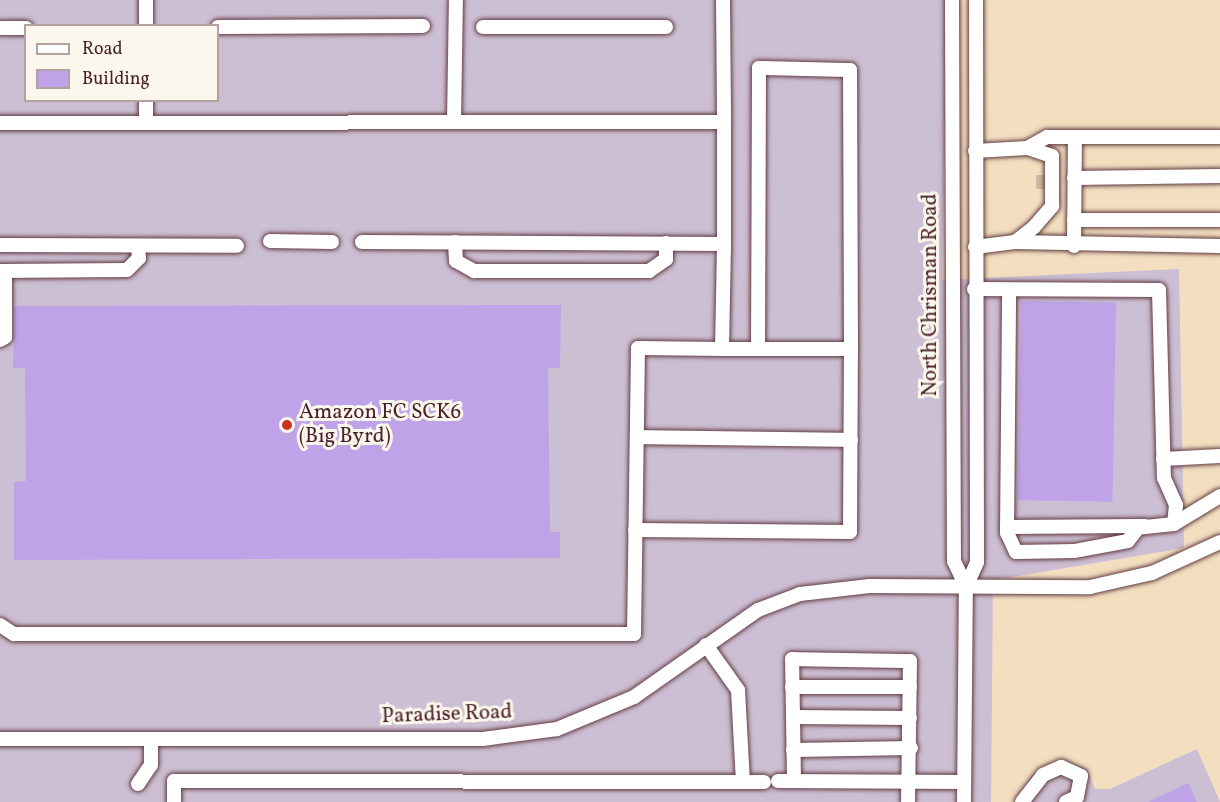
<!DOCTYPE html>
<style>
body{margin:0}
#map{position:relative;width:1220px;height:802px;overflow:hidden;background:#f3dec0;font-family:Vollkorn,serif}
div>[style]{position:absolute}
.industrial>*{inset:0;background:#ccbed3}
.building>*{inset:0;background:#bea3e8;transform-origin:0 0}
.minor-tunnel>*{height:14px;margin-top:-7px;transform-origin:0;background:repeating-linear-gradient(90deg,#d1b8a2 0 14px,transparent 0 21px)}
.roads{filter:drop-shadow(0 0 2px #633c41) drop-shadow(0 0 2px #633c41)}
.minor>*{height:14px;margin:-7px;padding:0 7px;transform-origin:7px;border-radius:7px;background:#fff}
.dots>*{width:16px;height:16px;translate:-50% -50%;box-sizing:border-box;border:3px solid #fbf7ec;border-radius:50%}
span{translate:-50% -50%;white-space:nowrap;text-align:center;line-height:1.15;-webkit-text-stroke:6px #fbf7ec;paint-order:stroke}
.street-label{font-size:21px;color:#4a1f2b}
.poi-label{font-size:21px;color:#4a1f2b}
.left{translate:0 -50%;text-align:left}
.legend{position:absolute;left:24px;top:24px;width:195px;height:78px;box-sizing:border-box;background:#fbf7ec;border:2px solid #b4a19f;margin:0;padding:8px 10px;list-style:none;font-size:18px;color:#4a1f2b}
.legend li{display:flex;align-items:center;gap:12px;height:30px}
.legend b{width:30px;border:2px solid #b4a19f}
</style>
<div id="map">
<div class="industrial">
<i style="clip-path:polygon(evenodd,0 0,947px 0,942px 280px,1179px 269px,1184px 548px,993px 580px,991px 802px,0 802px,0 0,26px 26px,218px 26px,218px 100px,26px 100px,26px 26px)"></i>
<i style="clip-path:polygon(1197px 749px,1220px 802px,1016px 802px,1032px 775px,1061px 760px,1087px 769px,1095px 789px,1110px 789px)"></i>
</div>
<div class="building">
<i style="left:1021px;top:301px;width:95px;height:199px;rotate:1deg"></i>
<i style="clip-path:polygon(561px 305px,560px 368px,548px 368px,550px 532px,560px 532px,560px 558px,14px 560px,14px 482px,26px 481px,25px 368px,13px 368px,14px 306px)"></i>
<i style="clip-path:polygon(1188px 783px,1197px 802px,1148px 802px)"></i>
</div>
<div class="minor-tunnel">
<i style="left:1043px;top:175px;width:14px;rotate:90deg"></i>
</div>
<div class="roads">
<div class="minor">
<i style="left:146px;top:0;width:26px;rotate:90deg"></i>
<i style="left:723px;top:0;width:122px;rotate:89.5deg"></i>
<i style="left:952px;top:0;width:561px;rotate:89.8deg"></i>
<i style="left:954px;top:561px;width:29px;rotate:65deg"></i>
<i style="left:218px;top:27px;width:205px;rotate:-0.3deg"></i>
<i style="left:483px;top:27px;width:183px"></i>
<i style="left:0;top:28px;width:26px"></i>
<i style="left:146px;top:100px;width:22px;rotate:90deg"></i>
<i style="left:454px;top:122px;width:122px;rotate:-89.1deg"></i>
<i style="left:0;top:123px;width:724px;rotate:-0.08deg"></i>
<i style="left:724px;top:122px;width:122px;rotate:90deg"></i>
<i style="left:724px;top:244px;width:362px;rotate:-179.7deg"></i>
<i style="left:1027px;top:148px;width:23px;rotate:-29deg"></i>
<i style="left:1047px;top:137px;width:173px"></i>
<i style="left:1074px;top:178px;width:146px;rotate:-0.8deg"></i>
<i style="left:1074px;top:220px;width:146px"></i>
<i style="left:270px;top:241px;width:62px;rotate:0.9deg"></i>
<i style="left:455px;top:242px;width:19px;rotate:87deg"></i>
<i style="left:456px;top:261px;width:21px;rotate:29deg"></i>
<i style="left:474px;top:271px;width:175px"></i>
<i style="left:649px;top:271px;width:21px;rotate:-35deg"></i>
<i style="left:666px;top:259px;width:16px;rotate:-90deg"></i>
<i style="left:1015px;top:242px;width:205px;rotate:1.1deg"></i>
<i style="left:0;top:245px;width:237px;rotate:0.2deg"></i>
<i style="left:1074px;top:246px;width:109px;rotate:-89.5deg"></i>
<i style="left:975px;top:247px;width:40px;rotate:-7.1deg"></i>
<i style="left:1015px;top:242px;width:24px;rotate:-38deg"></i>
<i style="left:1034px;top:227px;width:28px;rotate:-49deg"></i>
<i style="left:1052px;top:206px;width:50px;rotate:-90deg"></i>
<i style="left:1052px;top:156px;width:26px;rotate:-162deg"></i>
<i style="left:1027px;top:148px;width:52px;rotate:176.7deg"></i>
<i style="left:0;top:271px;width:127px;rotate:-0.5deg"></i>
<i style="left:127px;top:270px;width:17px;rotate:-45deg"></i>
<i style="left:139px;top:258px;width:12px;rotate:-95deg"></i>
<i style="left:974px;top:289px;width:185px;rotate:0.3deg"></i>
<i style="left:1159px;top:290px;width:188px;rotate:88.5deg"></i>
<i style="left:1164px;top:478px;width:30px;rotate:66deg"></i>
<i style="left:1176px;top:505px;width:19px;rotate:96deg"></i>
<i style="left:1174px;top:524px;width:36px;rotate:174deg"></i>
<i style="left:1138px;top:528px;width:16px;rotate:128deg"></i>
<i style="left:1128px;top:541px;width:55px;rotate:169.5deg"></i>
<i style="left:1074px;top:551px;width:58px;rotate:179deg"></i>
<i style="left:1016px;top:552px;width:21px;rotate:-115deg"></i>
<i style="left:1007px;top:533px;width:242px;rotate:-89.5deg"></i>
<i style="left:0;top:340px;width:6px;rotate:-31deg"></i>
<i style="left:5px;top:337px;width:66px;rotate:-90deg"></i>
<i style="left:722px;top:349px;width:129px"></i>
<i style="left:851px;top:349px;width:279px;rotate:-90.2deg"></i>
<i style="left:850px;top:70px;width:91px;rotate:-178.7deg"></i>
<i style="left:759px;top:68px;width:281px;rotate:90.2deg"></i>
<i style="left:637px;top:437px;width:214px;rotate:0.8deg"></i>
<i style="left:1163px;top:459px;width:57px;rotate:-3deg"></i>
<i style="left:1174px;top:524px;width:54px;rotate:-31.3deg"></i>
<i style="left:1007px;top:527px;width:138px;rotate:-0.4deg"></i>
<i style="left:635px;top:530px;width:215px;rotate:0.5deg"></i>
<i style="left:850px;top:532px;width:183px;rotate:-89.7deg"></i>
<i style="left:0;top:625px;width:17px;rotate:33deg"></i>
<i style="left:14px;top:634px;width:620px"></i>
<i style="left:634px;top:634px;width:286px;rotate:-89.2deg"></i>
<i style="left:638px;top:348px;width:84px;rotate:0.7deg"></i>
<i style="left:722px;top:349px;width:105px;rotate:-88.9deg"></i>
<i style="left:706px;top:645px;width:55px;rotate:54.6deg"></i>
<i style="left:738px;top:690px;width:92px;rotate:86.9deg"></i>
<i style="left:792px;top:687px;width:118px"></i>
<i style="left:793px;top:717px;width:117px;rotate:0.5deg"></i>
<i style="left:0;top:739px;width:483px"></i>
<i style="left:483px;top:739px;width:75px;rotate:-7.7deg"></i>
<i style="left:557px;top:729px;width:83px;rotate:-22.6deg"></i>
<i style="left:634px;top:697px;width:151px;rotate:-35.1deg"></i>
<i style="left:758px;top:610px;width:45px;rotate:-20.9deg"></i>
<i style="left:800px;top:594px;width:70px;rotate:-6.5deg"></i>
<i style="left:870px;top:586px;width:220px;rotate:0.3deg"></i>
<i style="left:1090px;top:587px;width:64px;rotate:-12.7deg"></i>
<i style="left:1152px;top:573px;width:75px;rotate:-24.5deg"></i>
<i style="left:793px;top:750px;width:118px;rotate:-1deg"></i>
<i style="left:778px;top:781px;width:186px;rotate:0.3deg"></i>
<i style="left:794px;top:781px;width:122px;rotate:-90.9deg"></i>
<i style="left:792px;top:659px;width:118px;rotate:1deg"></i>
<i style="left:910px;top:661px;width:141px;rotate:90.8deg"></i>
<i style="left:138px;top:784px;width:23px;rotate:-56deg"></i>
<i style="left:151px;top:765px;width:25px;rotate:-90deg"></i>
<i style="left:174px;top:802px;width:21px;rotate:-90deg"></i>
<i style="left:174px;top:781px;width:590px;rotate:0.1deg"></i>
<i style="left:964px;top:802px;width:215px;rotate:-89.5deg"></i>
<i style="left:966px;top:587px;width:27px;rotate:-66deg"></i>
<i style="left:977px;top:562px;width:562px;rotate:-90.1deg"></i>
<i style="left:1022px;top:802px;width:34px;rotate:-52deg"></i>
<i style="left:1043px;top:775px;width:20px;rotate:-24deg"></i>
<i style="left:1061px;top:767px;width:22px;rotate:24deg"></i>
<i style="left:1081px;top:776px;width:21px;rotate:101deg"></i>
<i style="left:1077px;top:797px;width:12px;rotate:156deg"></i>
</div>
</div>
<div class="dots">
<i style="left:287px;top:425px;background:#c8321e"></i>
</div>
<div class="street-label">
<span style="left:931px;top:295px;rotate:-90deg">North Chrisman Road</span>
<span style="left:447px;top:715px;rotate:-2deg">Paradise Road</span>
</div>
<div class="poi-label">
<span class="left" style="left:299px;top:425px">Amazon FC SCK6<br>(Big Byrd)</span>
</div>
<ul class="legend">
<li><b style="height:8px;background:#fff"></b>Road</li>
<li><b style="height:16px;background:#bea3e8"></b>Building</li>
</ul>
</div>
